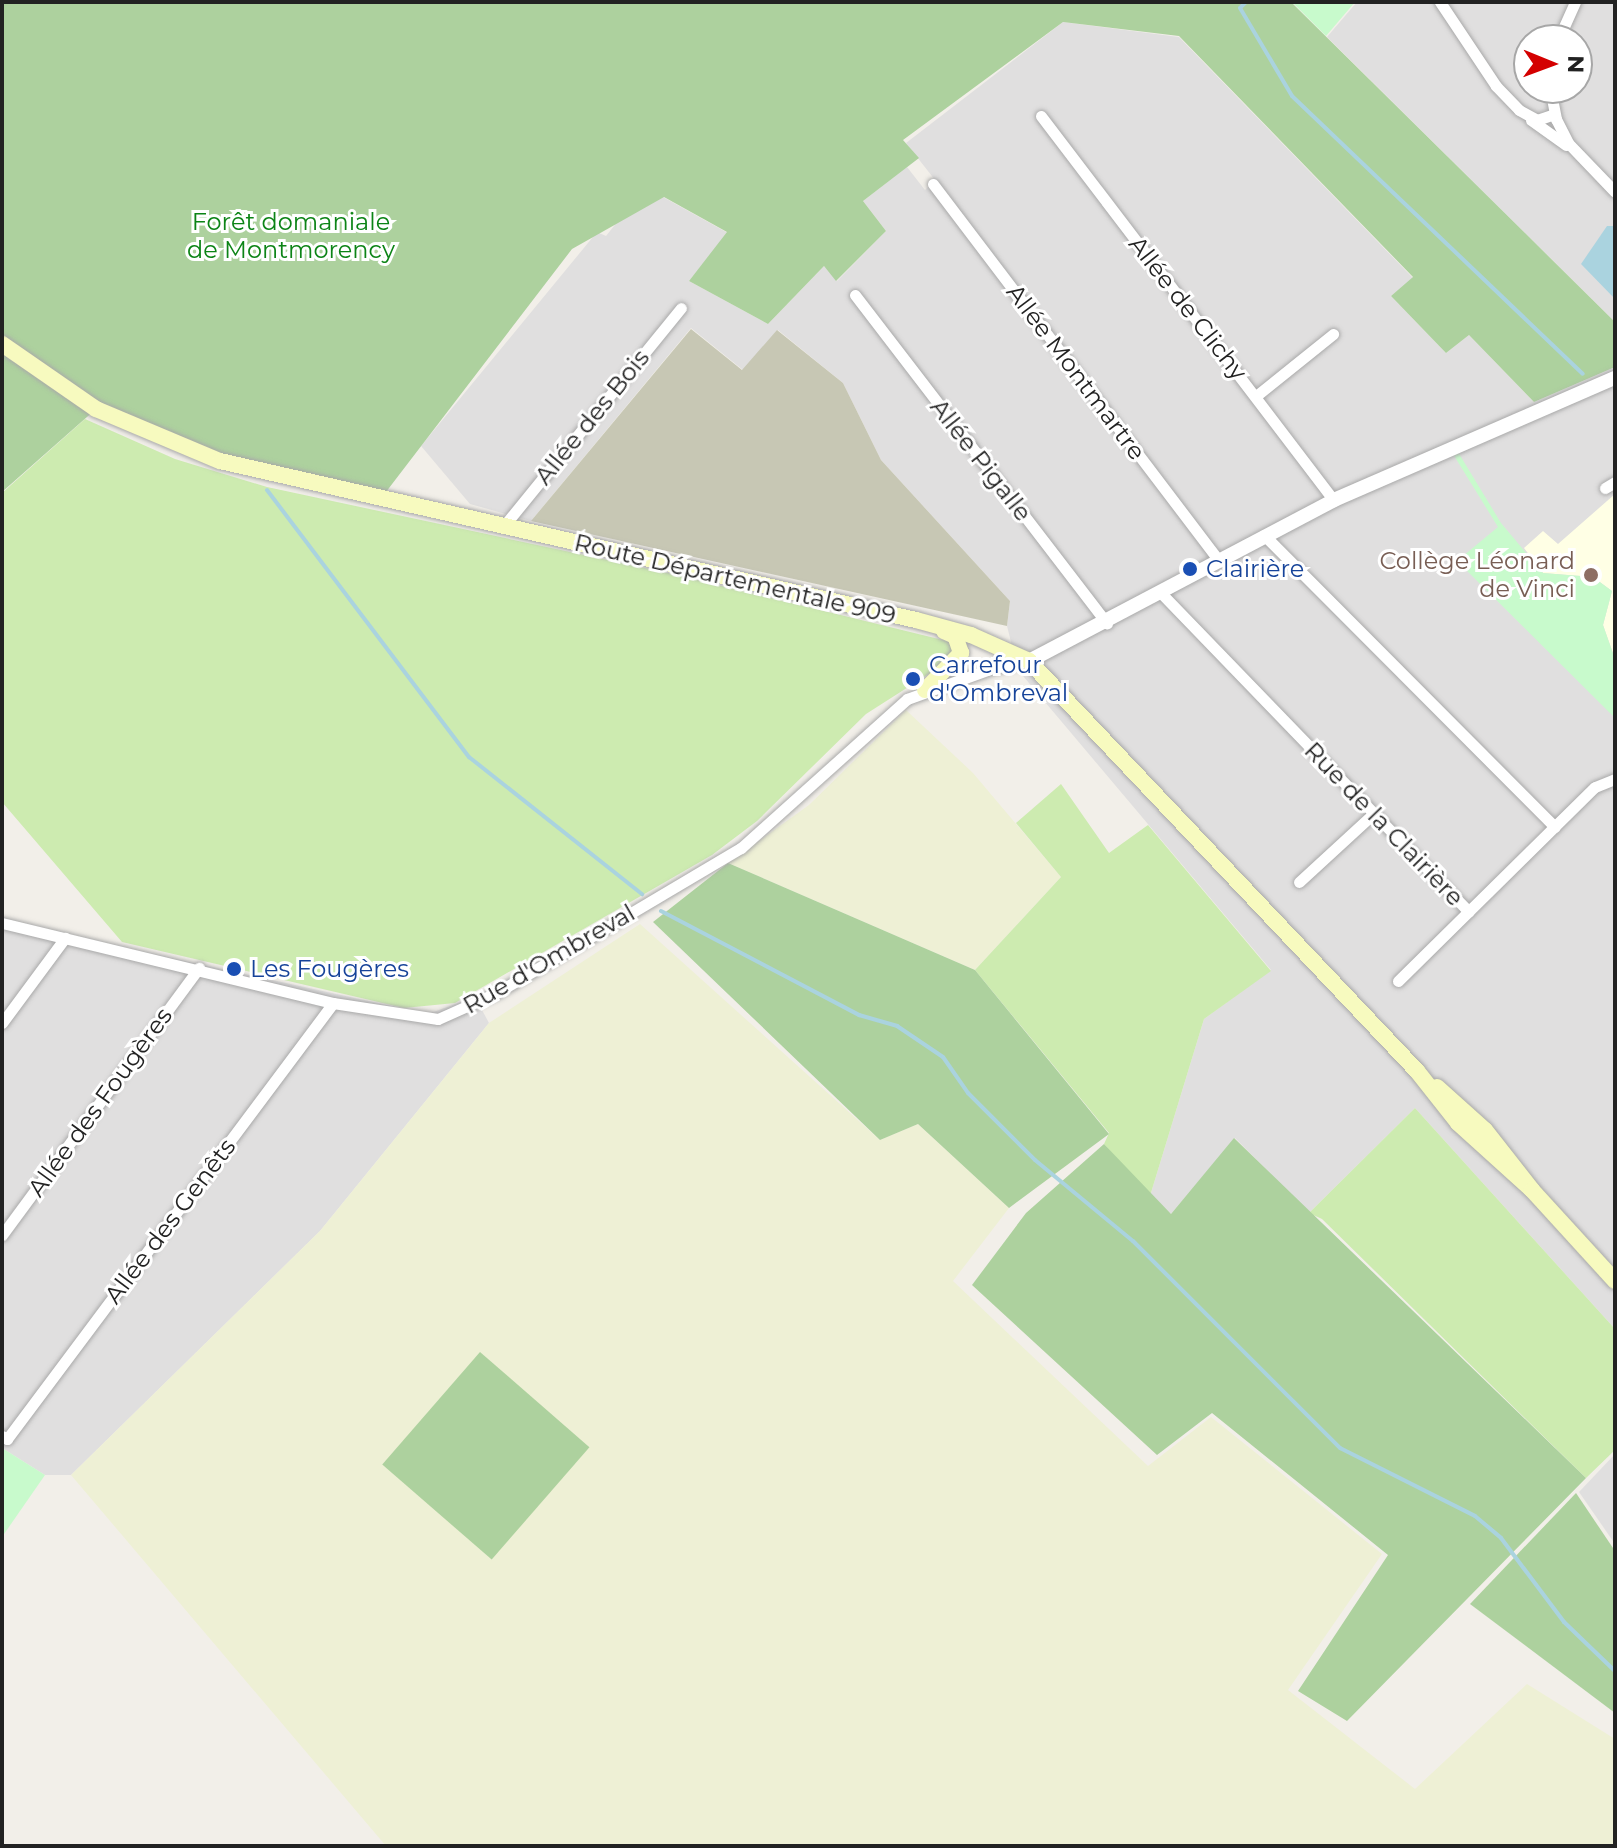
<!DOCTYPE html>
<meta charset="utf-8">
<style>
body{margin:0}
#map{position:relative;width:1617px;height:1848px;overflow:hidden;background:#f2efe9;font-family:Montserrat,sans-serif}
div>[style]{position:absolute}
.residential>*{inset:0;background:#e0dfdf}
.education>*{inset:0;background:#ffffe5}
.construction>*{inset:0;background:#c7c7b4}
.farmland>*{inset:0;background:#eef0d5}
.grass>*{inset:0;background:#cdebb0}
.forest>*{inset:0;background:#add19e;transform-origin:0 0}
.park>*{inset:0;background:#c8facc}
.water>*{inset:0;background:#aad3df}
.stream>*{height:4px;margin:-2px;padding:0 2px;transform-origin:2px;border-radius:2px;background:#aad3df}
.roads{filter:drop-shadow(0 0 2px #a9a9a9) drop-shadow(0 0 2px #a9a9a9)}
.minor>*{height:11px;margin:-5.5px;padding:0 5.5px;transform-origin:5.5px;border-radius:5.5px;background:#fff}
.tertiary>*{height:14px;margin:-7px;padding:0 7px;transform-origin:7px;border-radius:7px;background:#fff}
.secondary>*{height:16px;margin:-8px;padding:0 8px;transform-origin:8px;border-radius:8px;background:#f7fabf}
.dots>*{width:22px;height:22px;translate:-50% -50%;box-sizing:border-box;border:4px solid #fff;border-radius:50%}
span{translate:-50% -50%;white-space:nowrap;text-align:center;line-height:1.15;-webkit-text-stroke:6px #fff;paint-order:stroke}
.park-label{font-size:24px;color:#0c8416}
.street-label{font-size:24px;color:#222}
.education-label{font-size:24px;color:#785e54}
.right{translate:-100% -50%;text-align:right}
.transit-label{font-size:24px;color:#164399}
.left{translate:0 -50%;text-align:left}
.frame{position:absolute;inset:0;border:4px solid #222;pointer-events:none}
.north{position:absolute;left:1513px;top:24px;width:80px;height:80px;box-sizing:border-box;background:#fff;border:2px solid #a7a7a7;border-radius:50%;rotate:91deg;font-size:22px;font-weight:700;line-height:32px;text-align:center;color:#222}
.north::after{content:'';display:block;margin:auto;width:28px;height:36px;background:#d40000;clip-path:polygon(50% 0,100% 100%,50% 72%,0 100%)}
</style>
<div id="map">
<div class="residential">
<i style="clip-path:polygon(evenodd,1357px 2px,1615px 2px,1615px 322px,1327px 37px,1357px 2px,1529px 40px,1577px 40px,1577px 88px,1529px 88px,1529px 40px)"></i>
<i style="clip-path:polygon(1063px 22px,1179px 37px,1413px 278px,1391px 296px,1446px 353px,1469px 335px,1534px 402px,1615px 367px,1615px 1329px,1415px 1108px,1309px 1213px,1235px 1138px,1171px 1214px,1150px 1196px,1204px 1019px,1271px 970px,1018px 670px,1007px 626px,1010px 601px,881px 460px,843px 383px,778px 330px,743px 370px,691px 328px,531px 521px,470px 504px,421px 446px,597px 232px,606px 236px,645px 187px,728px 233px,689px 281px,768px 324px,824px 266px,837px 281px,886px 231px,863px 201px,907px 167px,925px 190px,935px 180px,906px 143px)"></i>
<i style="clip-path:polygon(2px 921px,428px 1014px,475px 997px,489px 1023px,320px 1231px,71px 1475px,45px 1475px,2px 1448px)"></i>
<i style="clip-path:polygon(1615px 1454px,1615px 1544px,1579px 1492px)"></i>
</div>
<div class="education">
<i style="clip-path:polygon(1615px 494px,1615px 659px,1603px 625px,1612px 591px,1593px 577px,1543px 573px,1524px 548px,1543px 531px,1558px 544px)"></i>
</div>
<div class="construction">
<i style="clip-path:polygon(691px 329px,742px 370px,777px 330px,843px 383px,881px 460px,1010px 601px,1007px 626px,531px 521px)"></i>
</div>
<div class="farmland">
<i style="clip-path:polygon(906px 710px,973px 773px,1061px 877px,975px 970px,728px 863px,809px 805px)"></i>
<i style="clip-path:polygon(640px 924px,880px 1140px,918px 1124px,1009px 1208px,953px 1281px,1148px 1466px,1211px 1417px,1382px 1554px,1288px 1690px,1415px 1789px,1527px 1684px,1615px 1739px,1615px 1846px,386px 1846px,71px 1475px,320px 1231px,489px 1023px)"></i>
</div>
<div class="grass">
<i style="clip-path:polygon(85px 419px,175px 459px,267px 487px,673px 574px,951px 642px,952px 650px,949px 661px,866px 714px,757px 821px,712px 855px,455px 1003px,404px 1008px,122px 942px,2px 802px,2px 493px)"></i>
<i style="clip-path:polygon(1061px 784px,1109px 853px,1148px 825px,1271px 971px,1204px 1019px,1150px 1196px,1104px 1144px,1109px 1133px,975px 970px,1061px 877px,1016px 823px)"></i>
<i style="clip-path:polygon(1415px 1108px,1615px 1329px,1615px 1450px,1586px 1478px,1322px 1219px,1309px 1213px)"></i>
</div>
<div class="forest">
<i style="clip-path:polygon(2px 2px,1291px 2px,1615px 322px,1615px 367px,1534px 402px,1469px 335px,1446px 353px,1391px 296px,1413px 277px,1179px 36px,1063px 22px,903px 140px,919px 158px,863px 201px,886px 231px,836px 281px,824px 266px,768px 324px,689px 281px,727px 232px,664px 197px,572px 249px,376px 505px,220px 461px,96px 409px,2px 492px)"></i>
<i style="clip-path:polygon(728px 863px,975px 970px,1109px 1134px,1009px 1208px,918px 1124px,880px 1140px,653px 922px)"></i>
<i style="clip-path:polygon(1234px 1138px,1586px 1478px,1347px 1721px,1298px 1691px,1388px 1555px,1212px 1413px,1157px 1455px,972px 1285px,1026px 1213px,1104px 1144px,1171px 1214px)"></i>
<i style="left:480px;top:1352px;width:145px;height:149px;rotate:41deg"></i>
<i style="clip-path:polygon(1576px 1493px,1615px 1551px,1615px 1713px,1470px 1604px)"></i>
</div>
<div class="park">
<i style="clip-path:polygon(1292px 2px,1355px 2px,1326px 36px)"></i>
<i style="clip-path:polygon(1458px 452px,1501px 523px,1543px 573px,1593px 577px,1612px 591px,1603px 625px,1615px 659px,1615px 718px,1457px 561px,1498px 527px,1453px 454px)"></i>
<i style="clip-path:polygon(2px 1448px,45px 1475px,2px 1537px)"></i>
</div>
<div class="water">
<i style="clip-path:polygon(1607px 226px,1615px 226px,1615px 299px,1581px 264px)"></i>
</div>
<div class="stream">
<i style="left:1246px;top:2px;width:8px;rotate:135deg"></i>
<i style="left:1240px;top:8px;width:102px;rotate:59.4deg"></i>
<i style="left:1292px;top:96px;width:402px;rotate:43.7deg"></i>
<i style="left:267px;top:490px;width:335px;rotate:52.9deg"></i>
<i style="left:469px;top:757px;width:221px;rotate:38.4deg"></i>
<i style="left:661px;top:911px;width:224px;rotate:27.7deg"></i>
<i style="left:859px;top:1015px;width:40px;rotate:16deg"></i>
<i style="left:897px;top:1026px;width:55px;rotate:34deg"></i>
<i style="left:943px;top:1057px;width:44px;rotate:55.2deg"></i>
<i style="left:968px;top:1093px;width:95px;rotate:45deg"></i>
<i style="left:1035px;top:1160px;width:127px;rotate:39.6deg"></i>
<i style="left:1133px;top:1241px;width:293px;rotate:45deg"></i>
<i style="left:1340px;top:1448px;width:151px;rotate:26.7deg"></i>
<i style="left:1475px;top:1516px;width:34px;rotate:40deg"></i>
<i style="left:1501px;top:1538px;width:105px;rotate:53.1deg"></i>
<i style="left:1564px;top:1622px;width:71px;rotate:43.9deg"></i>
</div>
<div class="roads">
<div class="minor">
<i style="left:1440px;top:2px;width:101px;rotate:56.3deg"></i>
<i style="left:1496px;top:86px;width:33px;rotate:46deg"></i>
<i style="left:1519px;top:110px;width:21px;rotate:29deg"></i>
<i style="left:1537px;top:120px;width:18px;rotate:-19deg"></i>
<i style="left:1558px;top:40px;width:42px;rotate:-65.9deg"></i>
<i style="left:1550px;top:88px;width:32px;rotate:79deg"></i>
<i style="left:1556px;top:119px;width:28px;rotate:63deg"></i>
<i style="left:1569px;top:144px;width:66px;rotate:46.2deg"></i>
<i style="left:1041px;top:116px;width:483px;rotate:52.7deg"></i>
<i style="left:1531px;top:120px;width:43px;rotate:35.5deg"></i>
<i style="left:933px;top:184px;width:473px;rotate:52.8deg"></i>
<i style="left:855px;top:295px;width:414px;rotate:52.5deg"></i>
<i style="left:1256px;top:396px;width:99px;rotate:-38.8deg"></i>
<i style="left:1605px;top:488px;width:12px;rotate:-31deg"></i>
<i style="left:503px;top:527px;width:282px;rotate:-50.9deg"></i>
<i style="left:1264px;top:535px;width:412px;rotate:45.1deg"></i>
<i style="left:1161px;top:593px;width:443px;rotate:46deg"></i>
<i style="left:1299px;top:882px;width:102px;rotate:-42.6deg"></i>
<i style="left:2px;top:923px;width:341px;rotate:13.6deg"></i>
<i style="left:333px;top:1003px;width:106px;rotate:8.7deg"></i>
<i style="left:438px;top:1019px;width:66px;rotate:-24.2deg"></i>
<i style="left:498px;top:992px;width:282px;rotate:-30.7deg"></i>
<i style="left:741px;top:848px;width:223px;rotate:-41.9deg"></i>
<i style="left:907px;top:699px;width:91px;rotate:-19.8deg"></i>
<i style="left:993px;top:668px;width:37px;rotate:-11deg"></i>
<i style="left:1398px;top:981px;width:276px;rotate:-44.6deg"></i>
<i style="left:1595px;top:787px;width:22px;rotate:-22deg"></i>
<i style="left:2px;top:1023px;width:106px;rotate:-53.5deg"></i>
<i style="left:2px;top:1235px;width:332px;rotate:-53.6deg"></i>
<i style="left:2px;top:1436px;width:6px;rotate:31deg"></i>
<i style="left:7px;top:1439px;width:544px;rotate:-53.21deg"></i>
</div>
<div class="tertiary">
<i style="left:1029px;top:661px;width:345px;rotate:-27.8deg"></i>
<i style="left:1334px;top:500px;width:306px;rotate:-23.5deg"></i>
</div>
<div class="secondary">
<i style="left:2px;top:344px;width:114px;rotate:34.7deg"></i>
<i style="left:96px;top:409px;width:134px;rotate:22.8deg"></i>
<i style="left:220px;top:461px;width:714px;rotate:12.87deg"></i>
<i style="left:916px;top:620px;width:57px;rotate:15.3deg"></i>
<i style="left:971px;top:635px;width:64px;rotate:24.1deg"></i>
<i style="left:1029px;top:661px;width:564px;rotate:46.58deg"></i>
<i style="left:1417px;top:1071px;width:66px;rotate:51.7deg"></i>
<i style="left:1458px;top:1123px;width:100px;rotate:42.2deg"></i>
<i style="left:925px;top:690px;width:52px;rotate:-45.8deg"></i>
<i style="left:961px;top:653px;width:18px;rotate:-109deg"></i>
<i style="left:955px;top:636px;width:12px;rotate:-156deg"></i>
<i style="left:1437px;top:1087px;width:64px;rotate:41.9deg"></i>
<i style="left:1485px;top:1130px;width:76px;rotate:51.9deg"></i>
<i style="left:1532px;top:1190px;width:123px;rotate:47.6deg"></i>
</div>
</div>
<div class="dots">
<i style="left:1190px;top:569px;background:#1a4fb4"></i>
<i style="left:1591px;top:575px;background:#8d6e63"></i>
<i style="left:913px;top:679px;background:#1a4fb4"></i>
<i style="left:234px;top:969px;background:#1a4fb4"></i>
</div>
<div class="park-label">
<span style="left:291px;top:236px">Forêt domaniale<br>de Montmorency</span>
</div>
<div class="street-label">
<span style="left:1188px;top:308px;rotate:52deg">Allée de Clichy</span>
<span style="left:1076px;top:372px;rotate:53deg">Allée Montmartre</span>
<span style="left:592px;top:417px;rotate:-51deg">Allée des Bois</span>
<span style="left:981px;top:460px;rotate:52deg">Allée Pigalle</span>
<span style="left:735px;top:579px;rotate:13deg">Route Départementale 909</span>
<span style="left:1384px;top:824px;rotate:46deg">Rue de la Clairière</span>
<span style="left:549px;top:959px;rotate:-30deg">Rue d'Ombreval</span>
<span style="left:100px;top:1102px;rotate:-54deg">Allée des Fougères</span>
<span style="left:170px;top:1221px;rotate:-53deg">Allée des Genêts</span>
</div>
<div class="education-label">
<span class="right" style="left:1575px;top:575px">Collège Léonard<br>de Vinci</span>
</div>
<div class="transit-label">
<span class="left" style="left:1206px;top:569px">Clairière</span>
<span class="left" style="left:929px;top:679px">Carrefour<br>d'Ombreval</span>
<span class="left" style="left:250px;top:969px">Les Fougères</span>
</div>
<div class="frame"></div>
<div class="north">N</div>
</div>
